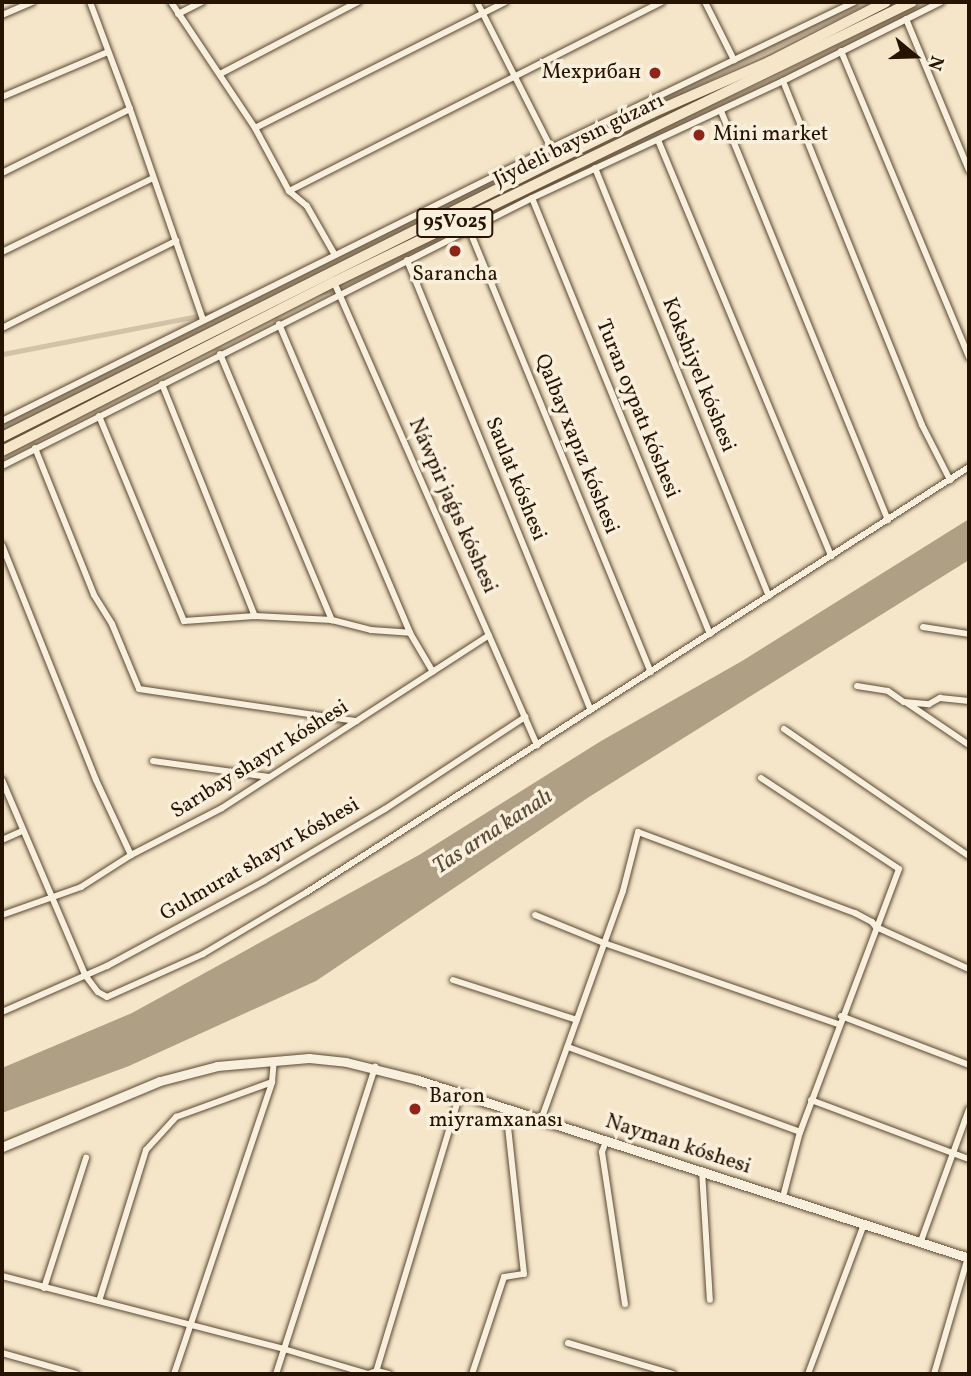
<!DOCTYPE html>
<meta charset="utf-8">
<style>
body{margin:0}
#map{position:relative;width:971px;height:1376px;overflow:hidden;background:#f5e6c9;font-family:Vollkorn,serif}
div>[style]{position:absolute}
.green>*{inset:0;background:#d2c2a7;transform-origin:0 0}
.water>*{inset:0;background:#af9f85}
.roads{filter:drop-shadow(0 0 2px #5a4832) drop-shadow(0 0 2px #5a4832)}
.minor>*{height:6px;margin:-3px;padding:0 3px;transform-origin:3px;border-radius:3px;background:#f8efdc}
.secondary>*{height:9px;margin:-4.5px;padding:0 4.5px;transform-origin:4.5px;border-radius:4.5px;background:#f8efdc}
.primary>*{height:10px;margin:-5px;padding:0 5px;transform-origin:5px;border-radius:5px;background:#f5e6c9}
.dots>*{width:19px;height:19px;translate:-50% -50%;box-sizing:border-box;border:4px solid #f8efdc;border-radius:50%}
span{translate:-50% -50%;white-space:nowrap;text-align:center;line-height:1.15;-webkit-text-stroke:7px #f8efdc;paint-order:stroke}
.shield-label span{padding:2px 5px;background:#f8efdc;border:2px solid;border-radius:5px;-webkit-text-stroke-width:0}
.shield-label{font-size:19px;color:#271400;font-weight:700}
.poi-label{font-size:21px;color:#271400}
.right{translate:-100% -50%;text-align:right}
.left{translate:0 -50%;text-align:left}
.street-label{font-size:21px;color:#271400}
.water-label{font-size:23px;color:#5d4c35;font-style:italic}
.frame{position:absolute;inset:0;border:4px solid #271400;pointer-events:none}
.north{position:absolute;left:880px;top:21px;width:70px;height:70px;-webkit-text-stroke:5px #f8efdc;paint-order:stroke;rotate:109deg;font-size:19px;font-weight:700;line-height:28px;text-align:center;color:#271400}
.north::after{content:'';display:block;margin:auto;width:24px;height:32px;background:#271400;clip-path:polygon(50% 0,100% 100%,50% 72%,0 100%)}
</style>
<div id="map">
<div class="green">
<i style="clip-path:polygon(861px 2px,873px 2px,547px 160px,2px 433px,2px 424px,545px 154px)"></i>
<i style="clip-path:polygon(923px 2px,935px 2px,791px 74px,557px 182px,344px 288px,341px 284px,421px 244px,652px 132px,767px 80px)"></i>
<i style="left:332px;top:288px;width:5px;height:370px;rotate:79deg"></i>
</div>
<div class="water">
<i style="clip-path:polygon(969px 519px,969px 560px,589px 797px,316px 981px,129px 1066px,2px 1113px,2px 1068px,132px 1013px,419px 855px,601px 741px,742px 661px)"></i>
</div>
<div class="roads">
<div class="minor">
<i style="left:90px;top:2px;width:114px;rotate:69.5deg"></i>
<i style="left:130px;top:109px;width:223px;rotate:70.9deg"></i>
<i style="left:171px;top:2px;width:151px;rotate:56.3deg"></i>
<i style="left:255px;top:128px;width:72px;rotate:61.6deg"></i>
<i style="left:289px;top:191px;width:23px;rotate:40deg"></i>
<i style="left:307px;top:206px;width:56px;rotate:60.3deg"></i>
<i style="left:477px;top:2px;width:164px;rotate:63.1deg"></i>
<i style="left:705px;top:2px;width:65px;rotate:63.4deg"></i>
<i style="left:178px;top:14px;width:27px;rotate:-27deg"></i>
<i style="left:2px;top:15px;width:33px;rotate:-23deg"></i>
<i style="left:906px;top:19px;width:164px;rotate:67.4deg"></i>
<i style="left:841px;top:51px;width:332px;rotate:67.3deg"></i>
<i style="left:220px;top:74px;width:156px;rotate:-27.6deg"></i>
<i style="left:783px;top:81px;width:371px;rotate:68deg"></i>
<i style="left:922px;top:425px;width:62px;rotate:63deg"></i>
<i style="left:2px;top:97px;width:115px;rotate:-23deg"></i>
<i style="left:721px;top:111px;width:442px;rotate:67.8deg"></i>
<i style="left:255px;top:128px;width:280px;rotate:-26.7deg"></i>
<i style="left:658px;top:140px;width:451px;rotate:67.4deg"></i>
<i style="left:595px;top:168px;width:462px;rotate:67.9deg"></i>
<i style="left:2px;top:173px;width:143px;rotate:-26.6deg"></i>
<i style="left:289px;top:191px;width:418px;rotate:-26.9deg"></i>
<i style="left:532px;top:198px;width:471px;rotate:67.8deg"></i>
<i style="left:469px;top:229px;width:479px;rotate:67.7deg"></i>
<i style="left:2px;top:252px;width:168px;rotate:-26.1deg"></i>
<i style="left:407px;top:260px;width:486px;rotate:67.8deg"></i>
<i style="left:334px;top:282px;width:506px;rotate:66.33deg"></i>
<i style="left:279px;top:324px;width:336px;rotate:67deg"></i>
<i style="left:410px;top:633px;width:45px;rotate:59.5deg"></i>
<i style="left:2px;top:328px;width:195px;rotate:-26.6deg"></i>
<i style="left:220px;top:354px;width:289px;rotate:67.2deg"></i>
<i style="left:162px;top:384px;width:250px;rotate:68.2deg"></i>
<i style="left:99px;top:416px;width:222px;rotate:67.5deg"></i>
<i style="left:184px;top:621px;width:71px;rotate:-4deg"></i>
<i style="left:255px;top:616px;width:77px;rotate:3deg"></i>
<i style="left:332px;top:620px;width:40px;rotate:14.4deg"></i>
<i style="left:371px;top:630px;width:39px;rotate:4deg"></i>
<i style="left:2px;top:421px;width:613px;rotate:-26.44deg"></i>
<i style="left:551px;top:148px;width:337px;rotate:-25.7deg"></i>
<i style="left:35px;top:448px;width:158px;rotate:68.1deg"></i>
<i style="left:94px;top:595px;width:34px;rotate:58deg"></i>
<i style="left:112px;top:624px;width:70px;rotate:67.4deg"></i>
<i style="left:139px;top:689px;width:220px;rotate:8.4deg"></i>
<i style="left:2px;top:466px;width:594px;rotate:-26.82deg"></i>
<i style="left:532px;top:198px;width:277px;rotate:-25deg"></i>
<i style="left:783px;top:81px;width:177px;rotate:-26.6deg"></i>
<i style="left:2px;top:545px;width:253px;rotate:68.2deg"></i>
<i style="left:96px;top:780px;width:83px;rotate:65deg"></i>
<i style="left:923px;top:627px;width:47px;rotate:8.7deg"></i>
<i style="left:857px;top:686px;width:31px;rotate:9deg"></i>
<i style="left:888px;top:691px;width:19px;rotate:35deg"></i>
<i style="left:904px;top:702px;width:25px;rotate:5deg"></i>
<i style="left:929px;top:704px;width:13px;rotate:-29deg"></i>
<i style="left:940px;top:698px;width:29px;rotate:6deg"></i>
<i style="left:907px;top:703px;width:75px;rotate:34.1deg"></i>
<i style="left:784px;top:729px;width:224px;rotate:34.5deg"></i>
<i style="left:153px;top:761px;width:117px;rotate:7.9deg"></i>
<i style="left:761px;top:778px;width:165px;rotate:33.4deg"></i>
<i style="left:899px;top:869px;width:281px;rotate:110.6deg"></i>
<i style="left:800px;top:1132px;width:67px;rotate:104.7deg"></i>
<i style="left:2px;top:780px;width:212px;rotate:66.9deg"></i>
<i style="left:85px;top:975px;width:21px;rotate:53deg"></i>
<i style="left:98px;top:992px;width:10px;rotate:29deg"></i>
<i style="left:107px;top:997px;width:105px;rotate:-24.1deg"></i>
<i style="left:203px;top:954px;width:121px;rotate:-30.8deg"></i>
<i style="left:307px;top:892px;width:787px;rotate:-32.7deg"></i>
<i style="left:2px;top:840px;width:22px;rotate:-24deg"></i>
<i style="left:2px;top:915px;width:84px;rotate:-19.5deg"></i>
<i style="left:81px;top:887px;width:59px;rotate:-32.6deg"></i>
<i style="left:131px;top:855px;width:102px;rotate:-27.3deg"></i>
<i style="left:222px;top:808px;width:318px;rotate:-32.9deg"></i>
<i style="left:535px;top:915px;width:74px;rotate:22.1deg"></i>
<i style="left:604px;top:943px;width:248px;rotate:19.1deg"></i>
<i style="left:453px;top:980px;width:130px;rotate:17.9deg"></i>
<i style="left:2px;top:1012px;width:115px;rotate:-23.7deg"></i>
<i style="left:107px;top:966px;width:179px;rotate:-28.4deg"></i>
<i style="left:264px;top:881px;width:141px;rotate:-30.8deg"></i>
<i style="left:385px;top:809px;width:168px;rotate:-33.3deg"></i>
<i style="left:841px;top:1016px;width:137px;rotate:20.9deg"></i>
<i style="left:568px;top:1047px;width:247px;rotate:20.1deg"></i>
<i style="left:811px;top:1100px;width:169px;rotate:20.5deg"></i>
<i style="left:541px;top:1120px;width:243px;rotate:-70.3deg"></i>
<i style="left:623px;top:891px;width:61px;rotate:-75.7deg"></i>
<i style="left:638px;top:832px;width:232px;rotate:20.5deg"></i>
<i style="left:855px;top:913px;width:19px;rotate:28deg"></i>
<i style="left:872px;top:922px;width:6px;rotate:51deg"></i>
<i style="left:876px;top:927px;width:102px;rotate:24.3deg"></i>
<i style="left:606px;top:1141px;width:12px;rotate:110deg"></i>
<i style="left:602px;top:1152px;width:154px;rotate:81.4deg"></i>
<i style="left:702px;top:1171px;width:129px;rotate:86.5deg"></i>
<i style="left:921px;top:1241px;width:140px;rotate:-70deg"></i>
<i style="left:2px;top:1276px;width:291px;rotate:14.5deg"></i>
<i style="left:284px;top:1349px;width:88px;rotate:16.6deg"></i>
<i style="left:368px;top:1374px;width:9px;rotate:-18deg"></i>
<i style="left:377px;top:1371px;width:12px;rotate:14deg"></i>
<i style="left:44px;top:1288px;width:137px;rotate:-72.1deg"></i>
<i style="left:99px;top:1301px;width:158px;rotate:-72.7deg"></i>
<i style="left:146px;top:1150px;width:45px;rotate:-47.7deg"></i>
<i style="left:176px;top:1117px;width:102px;rotate:-20deg"></i>
<i style="left:568px;top:1343px;width:109px;rotate:16.4deg"></i>
<i style="left:2px;top:1353px;width:77px;rotate:15.8deg"></i>
<i style="left:376px;top:1372px;width:290px;rotate:-73.2deg"></i>
<i style="left:174px;top:1374px;width:308px;rotate:-71.4deg"></i>
<i style="left:272px;top:1082px;width:21px;rotate:-85deg"></i>
<i style="left:276px;top:1374px;width:323px;rotate:-72.1deg"></i>
<i style="left:472px;top:1374px;width:102px;rotate:-71.7deg"></i>
<i style="left:504px;top:1277px;width:20px;rotate:-9deg"></i>
<i style="left:524px;top:1274px;width:166px;rotate:-96.2deg"></i>
<i style="left:808px;top:1374px;width:160px;rotate:-69.5deg"></i>
<i style="left:934px;top:1374px;width:122px;rotate:-73.8deg"></i>
</div>
<div class="secondary">
<i style="left:2px;top:1147px;width:171px;rotate:-22.7deg"></i>
<i style="left:160px;top:1081px;width:59px;rotate:-14.7deg"></i>
<i style="left:217px;top:1066px;width:92px;rotate:-5deg"></i>
<i style="left:309px;top:1058px;width:37px;rotate:6deg"></i>
<i style="left:346px;top:1062px;width:74px;rotate:14deg"></i>
<i style="left:418px;top:1080px;width:579px;rotate:17.9deg"></i>
</div>
<div class="primary">
<i style="left:2px;top:437px;width:619px;rotate:-26.57deg"></i>
<i style="left:556px;top:160px;width:107px;rotate:-26.1deg"></i>
<i style="left:652px;top:113px;width:128px;rotate:-23.6deg"></i>
<i style="left:769px;top:62px;width:131px;rotate:-27.1deg"></i>
<i style="left:2px;top:451px;width:373px;rotate:-27deg"></i>
<i style="left:334px;top:282px;width:642px;rotate:-25.85deg"></i>
</div>
</div>
<div class="dots">
<i style="left:655px;top:73px;background:#8f2418"></i>
<i style="left:699px;top:135px;background:#8f2418"></i>
<i style="left:455px;top:251px;background:#8f2418"></i>
<i style="left:415px;top:1109px;background:#8f2418"></i>
</div>
<div class="shield-label">
<span style="left:455px;top:223px">95V025</span>
</div>
<div class="poi-label">
<span class="right" style="left:641px;top:73px">Мехрибан</span>
<span class="left" style="left:713px;top:135px">Mini market</span>
<span style="left:455px;top:275px">Sarancha</span>
<span class="left" style="left:429px;top:1109px">Baron<br>miyramxanası</span>
</div>
<div class="street-label">
<span style="left:579px;top:141px;rotate:-26deg">Jiydeli baysın gúzarı</span>
<span style="left:698px;top:375px;rotate:68deg">Kokshiyel kóshesi</span>
<span style="left:637px;top:409px;rotate:68deg">Turan oypatı kóshesi</span>
<span style="left:576px;top:444px;rotate:68deg">Qalbay xapız kóshesi</span>
<span style="left:515px;top:479px;rotate:68deg">Saulat kóshesi</span>
<span style="left:452px;top:506px;rotate:66deg">Náwpir jaǵıs kóshesi</span>
<span style="left:260px;top:760px;rotate:-32deg">Sarıbay shayır kóshesi</span>
<span style="left:260px;top:860px;rotate:-30deg">Gulmurat shayır kóshesi</span>
<span style="left:678px;top:1145px;rotate:18deg">Nayman kóshesi</span>
</div>
<div class="water-label">
<span style="left:493px;top:832px;rotate:-33deg">Tas arna kanalı</span>
</div>
<div class="frame"></div>
<div class="north">N</div>
</div>
